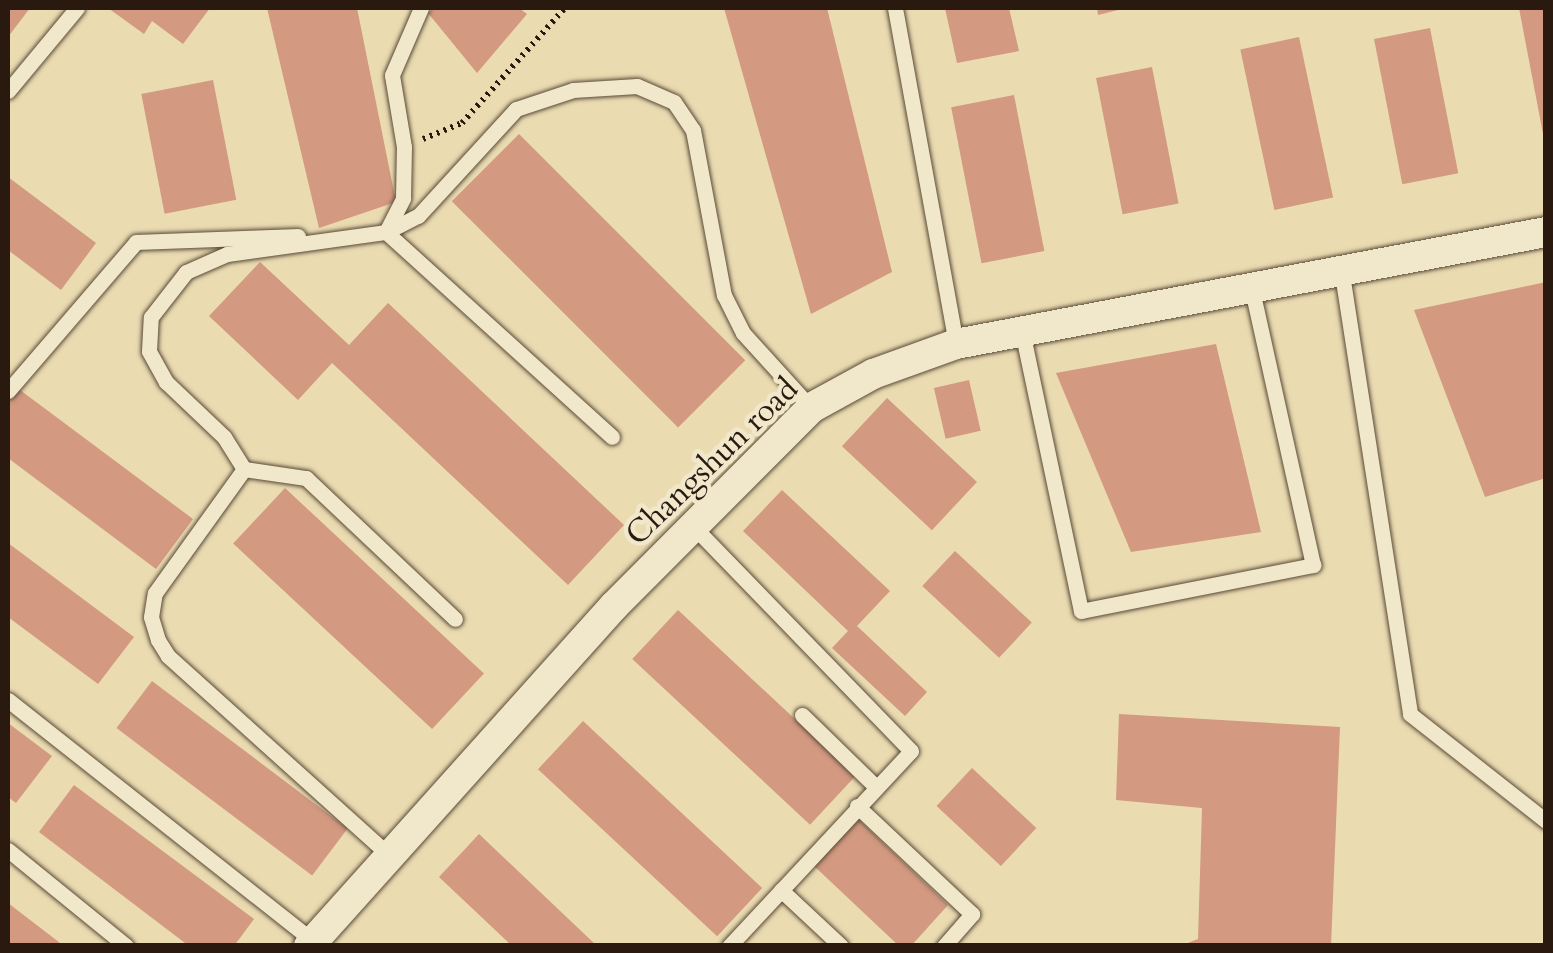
<!DOCTYPE html>
<style>
body{margin:0}
#map{position:relative;width:1553px;height:953px;overflow:hidden;background:#eadbb1;font-family:Cardo,serif}
div>[style]{position:absolute}
.building>*{inset:0;background:#d39981;transform-origin:0 0}
.path>*{height:6px;margin-top:-3px;transform-origin:0;background:repeating-linear-gradient(90deg,#29190f 0 2.5px,transparent 0 7.5px)}
.roads{filter:drop-shadow(0 0 2px #594a38) drop-shadow(0 0 2px #594a38)}
.service>*{height:15px;margin:-7.5px;padding:0 7.5px;transform-origin:7.5px;border-radius:7.5px;background:#f1e8cc}
.minor>*{height:30px;margin:-15px;padding:0 15px;transform-origin:15px;border-radius:15px;background:#f1e8cc}
span{translate:-50% -50%;white-space:nowrap;text-align:center;line-height:1.15;-webkit-text-stroke:9px #f1e8cc;paint-order:stroke}
.street-label{font-size:32px;color:#29190f}
.frame{position:absolute;inset:0;border:10px solid #29190f;pointer-events:none}
</style>
<div id="map">
<div class="building">
<i style="clip-path:polygon(8px 8px,30px 8px,8px 37px)"></i>
<i style="clip-path:polygon(108px 8px,210px 8px,183px 44px,152px 21px,144px 34px)"></i>
<i style="clip-path:polygon(267px 8px,357px 8px,396px 202px,319px 228px)"></i>
<i style="clip-path:polygon(434px 8px,519px 8px,527px 14px,477px 73px,428px 13px)"></i>
<i style="clip-path:polygon(724px 8px,827px 8px,892px 272px,811px 314px)"></i>
<i style="clip-path:polygon(945px 8px,1009px 8px,1019px 51px,957px 63px)"></i>
<i style="clip-path:polygon(1097px 8px,1122px 8px,1122px 9px,1098px 15px)"></i>
<i style="clip-path:polygon(1519px 8px,1546px 8px,1546px 139px,1544px 139px)"></i>
<i style="left:1430px;top:28px;width:148px;height:57px;rotate:79deg"></i>
<i style="left:1299px;top:37px;width:164px;height:60px;rotate:78deg"></i>
<i style="left:1152px;top:67px;width:139px;height:57px;rotate:79deg"></i>
<i style="left:213px;top:80px;width:122px;height:73px;rotate:79deg"></i>
<i style="left:1014px;top:95px;width:159px;height:64px;rotate:79deg"></i>
<i style="left:519px;top:134px;width:320px;height:95px;rotate:45deg"></i>
<i style="clip-path:polygon(8px 177px,96px 243px,61px 290px,8px 250px)"></i>
<i style="clip-path:polygon(260px 262px,349px 345px,388px 303px,624px 525px,568px 585px,332px 363px,298px 400px,209px 316px)"></i>
<i style="clip-path:polygon(1546px 282px,1546px 478px,1485px 497px,1414px 310px)"></i>
<i style="clip-path:polygon(1216px 344px,1261px 532px,1131px 552px,1056px 373px)"></i>
<i style="left:969px;top:380px;width:52px;height:36px;rotate:77deg"></i>
<i style="clip-path:polygon(16px 387px,193px 519px,156px 569px,8px 458px,8px 398px)"></i>
<i style="left:887px;top:398px;width:123px;height:66px;rotate:43deg"></i>
<i style="left:285px;top:488px;width:272px;height:76px;rotate:43deg"></i>
<i style="clip-path:polygon(782px 490px,890px 591px,857px 626px,927px 692px,905px 716px,832px 648px,848px 631px,743px 531px)"></i>
<i style="clip-path:polygon(8px 543px,134px 637px,98px 684px,8px 617px)"></i>
<i style="left:955px;top:551px;width:105px;height:48px;rotate:43deg"></i>
<i style="left:678px;top:610px;width:243px;height:67px;rotate:43deg"></i>
<i style="left:152px;top:681px;width:245px;height:59px;rotate:37deg"></i>
<i style="clip-path:polygon(1119px 714px,1340px 727px,1331px 946px,1180px 946px,1198px 939px,1202px 808px,1116px 800px)"></i>
<i style="left:583px;top:721px;width:245px;height:66px;rotate:43deg"></i>
<i style="clip-path:polygon(8px 723px,52px 756px,16px 803px,8px 797px)"></i>
<i style="left:972px;top:768px;width:88px;height:52px;rotate:43deg"></i>
<i style="clip-path:polygon(74px 785px,254px 919px,234px 946px,189px 946px,39px 832px)"></i>
<i style="clip-path:polygon(857px 818px,948px 905px,911px 946px,899px 946px,813px 865px)"></i>
<i style="clip-path:polygon(479px 834px,597px 946px,512px 946px,439px 877px)"></i>
<i style="clip-path:polygon(8px 903px,64px 946px,8px 946px)"></i>
</div>
<div class="path">
<i style="left:423px;top:139px;width:42px;rotate:-22.3deg"></i>
<i style="left:462px;top:123px;width:154px;rotate:-48.2deg"></i>
</div>
<div class="roads">
<div class="service">
<i style="left:895px;top:8px;width:341px;rotate:79.7deg"></i>
<i style="left:8px;top:91px;width:108px;rotate:-50.3deg"></i>
<i style="left:386px;top:232px;width:38px;rotate:-63deg"></i>
<i style="left:403px;top:198px;width:51px;rotate:-88.9deg"></i>
<i style="left:404px;top:147px;width:73px;rotate:-99.5deg"></i>
<i style="left:392px;top:75px;width:73px;rotate:-66.6deg"></i>
<i style="left:386px;top:232px;width:305px;rotate:42.2deg"></i>
<i style="left:1342px;top:274px;width:445px;rotate:81.2deg"></i>
<i style="left:1410px;top:714px;width:173px;rotate:38.2deg"></i>
<i style="left:1022px;top:331px;width:286px;rotate:78.1deg"></i>
<i style="left:1081px;top:611px;width:237px;rotate:-11.2deg"></i>
<i style="left:1313px;top:565px;width:283px;rotate:-102.5deg"></i>
<i style="left:8px;top:391px;width:196px;rotate:-49.3deg"></i>
<i style="left:136px;top:242px;width:162px;rotate:-2.1deg"></i>
<i style="left:244px;top:469px;width:63px;rotate:8.3deg"></i>
<i style="left:306px;top:478px;width:205px;rotate:43.4deg"></i>
<i style="left:693px;top:526px;width:313px;rotate:45.9deg"></i>
<i style="left:911px;top:751px;width:267px;rotate:133deg"></i>
<i style="left:8px;top:700px;width:389px;rotate:38.3deg"></i>
<i style="left:802px;top:715px;width:102px;rotate:44.2deg"></i>
<i style="left:857px;top:806px;width:158px;rotate:43.2deg"></i>
<i style="left:972px;top:914px;width:43px;rotate:131.2deg"></i>
<i style="left:8px;top:850px;width:152px;rotate:39.1deg"></i>
<i style="left:390px;top:856px;width:299px;rotate:-138deg"></i>
<i style="left:168px;top:656px;width:19px;rotate:-122deg"></i>
<i style="left:158px;top:640px;width:24px;rotate:-107deg"></i>
<i style="left:151px;top:617px;width:24px;rotate:-81deg"></i>
<i style="left:155px;top:593px;width:153px;rotate:-54.3deg"></i>
<i style="left:244px;top:469px;width:38px;rotate:-122deg"></i>
<i style="left:224px;top:437px;width:80px;rotate:-136.5deg"></i>
<i style="left:166px;top:382px;width:35px;rotate:-119deg"></i>
<i style="left:149px;top:351px;width:34px;rotate:-87deg"></i>
<i style="left:151px;top:317px;width:57px;rotate:-52.1deg"></i>
<i style="left:186px;top:272px;width:45px;rotate:-23.7deg"></i>
<i style="left:227px;top:254px;width:161px;rotate:-7.9deg"></i>
<i style="left:386px;top:232px;width:36px;rotate:-27deg"></i>
<i style="left:418px;top:216px;width:145px;rotate:-47.5deg"></i>
<i style="left:516px;top:109px;width:60px;rotate:-18.4deg"></i>
<i style="left:573px;top:90px;width:64px;rotate:-3.6deg"></i>
<i style="left:637px;top:86px;width:40px;rotate:23.4deg"></i>
<i style="left:674px;top:102px;width:34px;rotate:56deg"></i>
<i style="left:693px;top:130px;width:168px;rotate:79.4deg"></i>
<i style="left:724px;top:295px;width:42px;rotate:63.4deg"></i>
<i style="left:743px;top:333px;width:101px;rotate:47.8deg"></i>
<i style="left:781px;top:890px;width:82px;rotate:43deg"></i>
</div>
<div class="minor">
<i style="left:309px;top:946px;width:457px;rotate:-48.1deg"></i>
<i style="left:614px;top:606px;width:279px;rotate:-45.1deg"></i>
<i style="left:811px;top:408px;width:71px;rotate:-28.7deg"></i>
<i style="left:873px;top:374px;width:88px;rotate:-19.9deg"></i>
<i style="left:956px;top:344px;width:601px;rotate:-10.75deg"></i>
</div>
</div>
<div class="street-label">
<span style="left:712px;top:462px;rotate:-44deg">Changshun road</span>
</div>
<div class="frame"></div>
</div>
